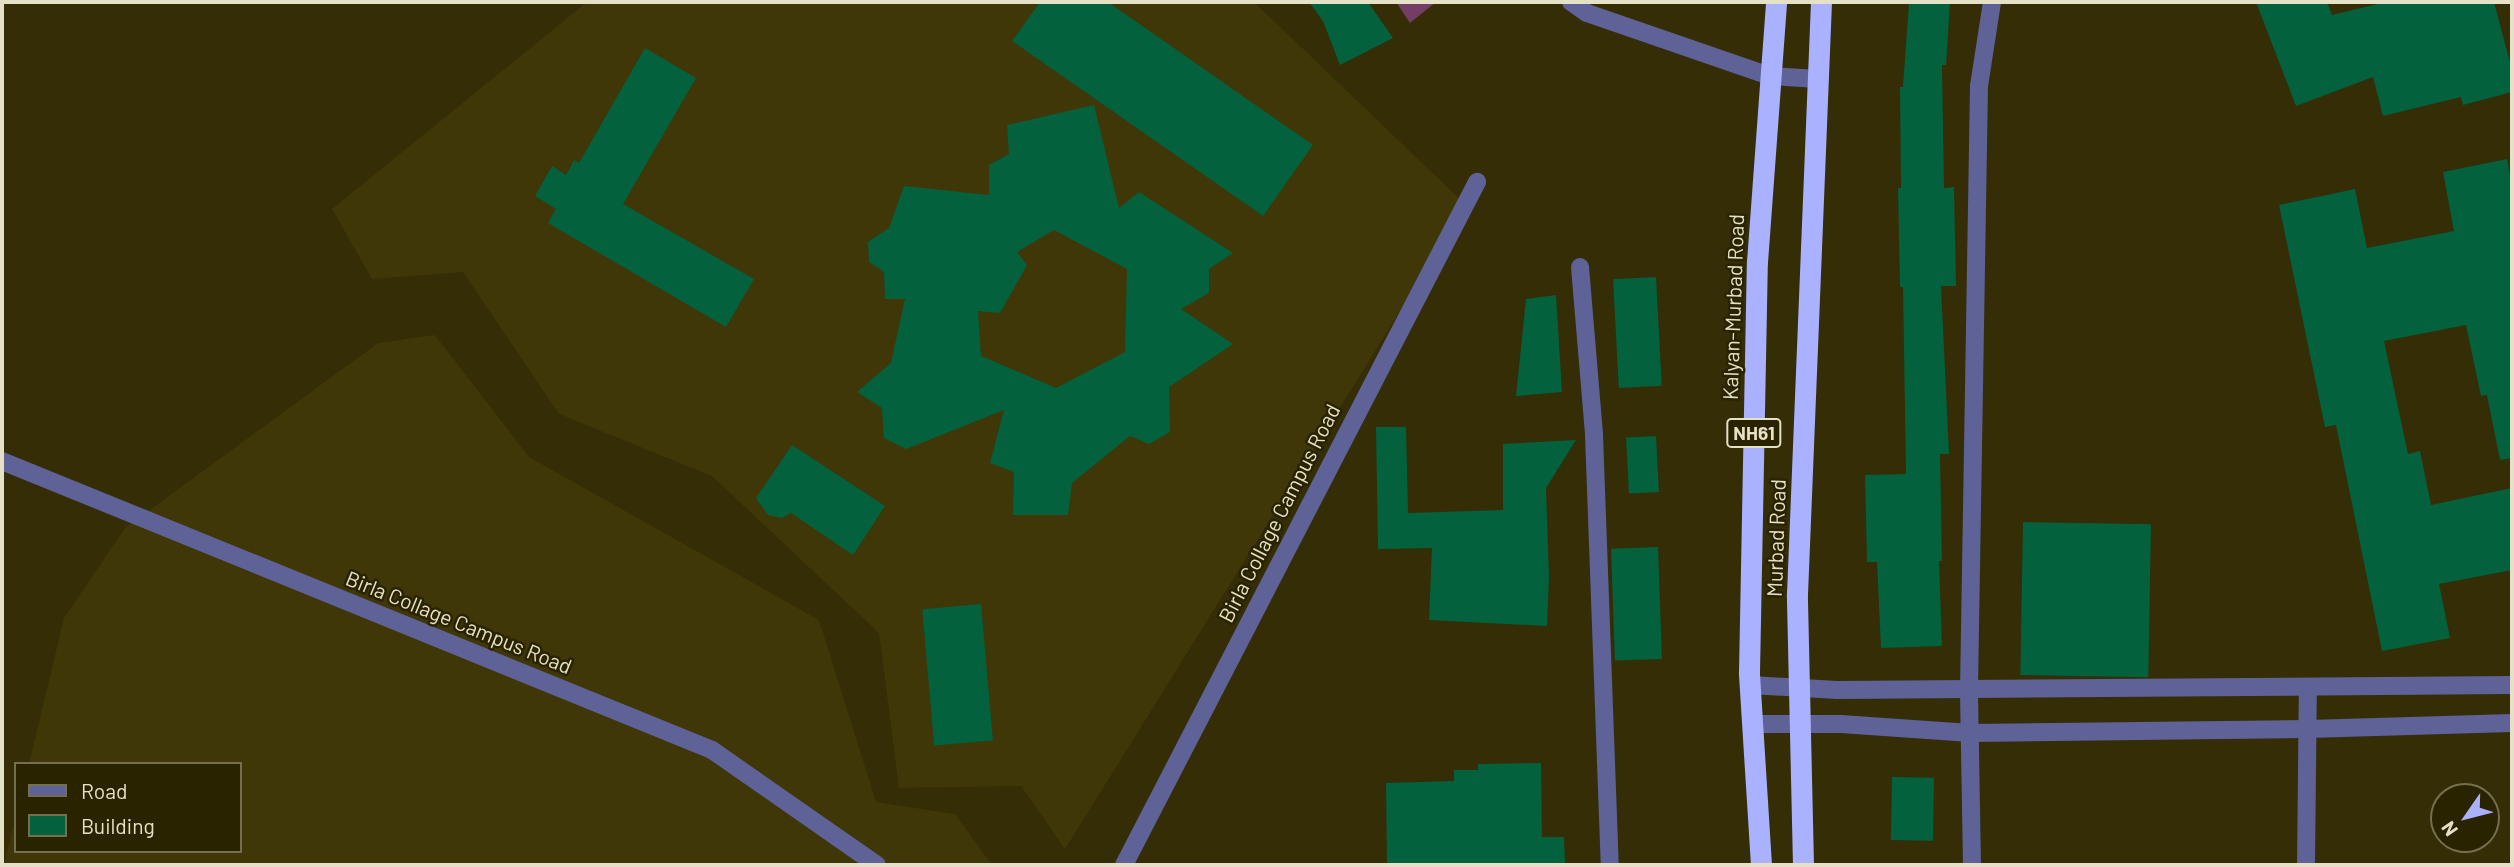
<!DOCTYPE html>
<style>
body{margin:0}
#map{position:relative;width:2514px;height:867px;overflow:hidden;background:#342d06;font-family:Barlow,sans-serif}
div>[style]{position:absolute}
.built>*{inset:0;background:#3f3708}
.green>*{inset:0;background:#743d64}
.building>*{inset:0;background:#03613e;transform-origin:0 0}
.minor>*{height:18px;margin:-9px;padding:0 9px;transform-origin:9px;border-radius:9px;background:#5e6296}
.highway>*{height:21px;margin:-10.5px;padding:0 10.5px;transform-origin:10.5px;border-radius:10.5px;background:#aab1fe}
span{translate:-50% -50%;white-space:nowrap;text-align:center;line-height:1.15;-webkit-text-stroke:5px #2a2300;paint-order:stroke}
.shield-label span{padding:2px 5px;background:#2a2300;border:2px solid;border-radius:5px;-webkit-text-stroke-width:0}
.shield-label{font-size:19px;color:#e5e1c7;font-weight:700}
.street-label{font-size:21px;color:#e5e1c7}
.frame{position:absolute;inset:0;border:4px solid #e5e1c7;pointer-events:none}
.legend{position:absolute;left:14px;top:762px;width:228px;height:91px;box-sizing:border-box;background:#2a2300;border:2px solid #756f50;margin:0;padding:9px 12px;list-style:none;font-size:21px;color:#e5e1c7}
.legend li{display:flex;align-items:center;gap:14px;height:35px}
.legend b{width:35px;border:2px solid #756f50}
.north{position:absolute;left:2430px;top:783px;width:70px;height:70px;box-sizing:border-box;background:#2a2300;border:2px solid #756f50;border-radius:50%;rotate:235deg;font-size:19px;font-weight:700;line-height:28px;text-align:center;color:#e5e1c7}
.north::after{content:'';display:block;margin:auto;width:24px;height:32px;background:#a9b0fc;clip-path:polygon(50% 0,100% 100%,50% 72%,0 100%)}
</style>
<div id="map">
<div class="built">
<i style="clip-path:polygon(587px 2px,1254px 2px,1466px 205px,1065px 849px,1021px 786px,899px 788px,879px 633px,712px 476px,559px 414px,463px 272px,372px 279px,332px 209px)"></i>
<i style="clip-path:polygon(435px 335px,529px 457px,819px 620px,876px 802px,955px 814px,992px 865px,4px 865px,16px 816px,16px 851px,240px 851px,240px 764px,29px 764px,64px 618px,125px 528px,378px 343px)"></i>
</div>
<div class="green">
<i style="clip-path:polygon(1396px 2px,1436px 2px,1410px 23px)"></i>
</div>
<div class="building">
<i style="clip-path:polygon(1040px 2px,1108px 2px,1313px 145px,1263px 216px,1012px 41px)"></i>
<i style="clip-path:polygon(1309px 2px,1368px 2px,1393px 38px,1340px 65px,1323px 21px)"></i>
<i style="clip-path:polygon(1909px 2px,1950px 2px,1946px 65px,1942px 65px,1944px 188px,1954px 187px,1956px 286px,1941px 286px,1949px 454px,1940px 454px,1942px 561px,1939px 561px,1942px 646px,1881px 648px,1877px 562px,1867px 562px,1865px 475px,1906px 474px,1903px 287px,1900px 287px,1898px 188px,1901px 188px,1900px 87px,1903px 87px)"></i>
<i style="clip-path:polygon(2256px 2px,2327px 2px,2332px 15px,2386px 2px,2494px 2px,2512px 70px,2512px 92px,2463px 105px,2461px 97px,2383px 116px,2373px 77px,2296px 106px)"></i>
<i style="clip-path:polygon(645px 48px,696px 78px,623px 204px,754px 279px,726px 327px,548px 223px,556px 209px,535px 196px,552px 166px,566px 175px,574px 160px,579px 163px)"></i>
<i style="clip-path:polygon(evenodd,1094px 105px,1119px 208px,1139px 192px,1233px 253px,1209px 269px,1209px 293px,1181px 309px,1233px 344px,1169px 387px,1170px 432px,1149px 444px,1130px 436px,1072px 483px,1068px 515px,1013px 515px,1014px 472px,990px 463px,1004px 410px,906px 449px,884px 438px,882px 408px,857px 392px,891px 363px,905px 299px,885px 299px,884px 272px,869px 262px,868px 242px,889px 228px,904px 186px,989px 195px,989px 165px,1009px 154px,1007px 125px,1094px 105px,1054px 230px,1127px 269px,1125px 352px,1056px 388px,981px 356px,978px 311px,1000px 313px,1027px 265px,1017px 252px,1054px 230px)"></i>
<i style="clip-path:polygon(2507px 159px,2512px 187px,2512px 458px,2500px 460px,2487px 395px,2481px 396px,2466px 325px,2384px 341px,2408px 454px,2420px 451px,2431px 505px,2512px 488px,2512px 570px,2439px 584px,2450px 638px,2382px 651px,2336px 425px,2325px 427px,2279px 205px,2355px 189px,2367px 248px,2454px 231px,2443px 172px)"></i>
<i style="left:1656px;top:277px;width:109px;height:43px;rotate:87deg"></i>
<i style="clip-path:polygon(1556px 295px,1562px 392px,1516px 396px,1526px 299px)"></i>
<i style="clip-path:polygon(1376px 427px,1406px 427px,1408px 513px,1503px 510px,1503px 444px,1576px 440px,1546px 488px,1549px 577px,1547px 626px,1429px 620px,1432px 548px,1378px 549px)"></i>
<i style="left:1656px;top:436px;width:56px;height:30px;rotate:87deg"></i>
<i style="clip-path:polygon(792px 445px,885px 506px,853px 555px,791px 513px,782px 518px,768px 515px,756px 498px)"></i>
<i style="left:2023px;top:522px;width:128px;height:153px;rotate:1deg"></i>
<i style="left:1658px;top:547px;width:112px;height:47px;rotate:88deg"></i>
<i style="left:981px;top:604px;width:137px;height:59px;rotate:85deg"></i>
<i style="clip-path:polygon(1541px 763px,1542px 837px,1564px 837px,1565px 865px,1387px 865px,1386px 783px,1454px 781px,1454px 770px,1478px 770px,1478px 764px)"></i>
<i style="left:1892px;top:777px;width:42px;height:63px;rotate:1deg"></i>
</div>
<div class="minor">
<i style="left:1571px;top:2px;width:19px;rotate:35deg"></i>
<i style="left:1587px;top:13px;width:194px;rotate:19deg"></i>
<i style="left:1770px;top:76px;width:48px;rotate:3.6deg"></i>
<i style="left:1580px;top:267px;width:169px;rotate:85.2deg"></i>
<i style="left:1594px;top:435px;width:430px;rotate:87.9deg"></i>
<i style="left:2px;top:461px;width:767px;rotate:22.15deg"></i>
<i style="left:712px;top:750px;width:201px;rotate:34.9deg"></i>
<i style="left:1751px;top:685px;width:86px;rotate:3.3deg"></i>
<i style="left:1837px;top:690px;width:675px;rotate:-0.42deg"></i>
<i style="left:1753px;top:724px;width:88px"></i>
<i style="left:1841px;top:724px;width:130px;rotate:4deg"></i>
<i style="left:1971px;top:733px;width:337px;rotate:-0.7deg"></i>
<i style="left:2308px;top:729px;width:204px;rotate:-1.7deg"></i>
<i style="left:1124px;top:865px;width:769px;rotate:-62.67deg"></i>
<i style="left:1972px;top:865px;width:176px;rotate:-91deg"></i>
<i style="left:1969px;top:689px;width:603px;rotate:-89.05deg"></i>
<i style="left:1979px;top:86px;width:85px;rotate:-81.2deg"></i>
<i style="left:2306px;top:865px;width:178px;rotate:-89.4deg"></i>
</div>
<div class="highway">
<i style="left:1761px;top:865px;width:193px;rotate:-93.6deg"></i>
<i style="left:1749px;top:672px;width:410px;rotate:-88.9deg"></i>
<i style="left:1757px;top:262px;width:261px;rotate:-85.8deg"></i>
<i style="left:1803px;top:865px;width:271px;rotate:-91.3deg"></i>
<i style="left:1797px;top:594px;width:592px;rotate:-87.68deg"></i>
</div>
<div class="shield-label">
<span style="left:1754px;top:433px">NH61</span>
</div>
<div class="street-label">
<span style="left:1733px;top:307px;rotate:-88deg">Kalyan-Murbad Road</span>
<span style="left:1279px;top:513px;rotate:-63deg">Birla Collage Campus Road</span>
<span style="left:1776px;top:538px;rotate:-88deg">Murbad Road</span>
<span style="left:459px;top:622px;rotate:22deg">Birla Collage Campus Road</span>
</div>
<div class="frame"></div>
<ul class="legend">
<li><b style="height:9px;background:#5e6296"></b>Road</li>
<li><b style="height:19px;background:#03613e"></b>Building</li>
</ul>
<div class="north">N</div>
</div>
